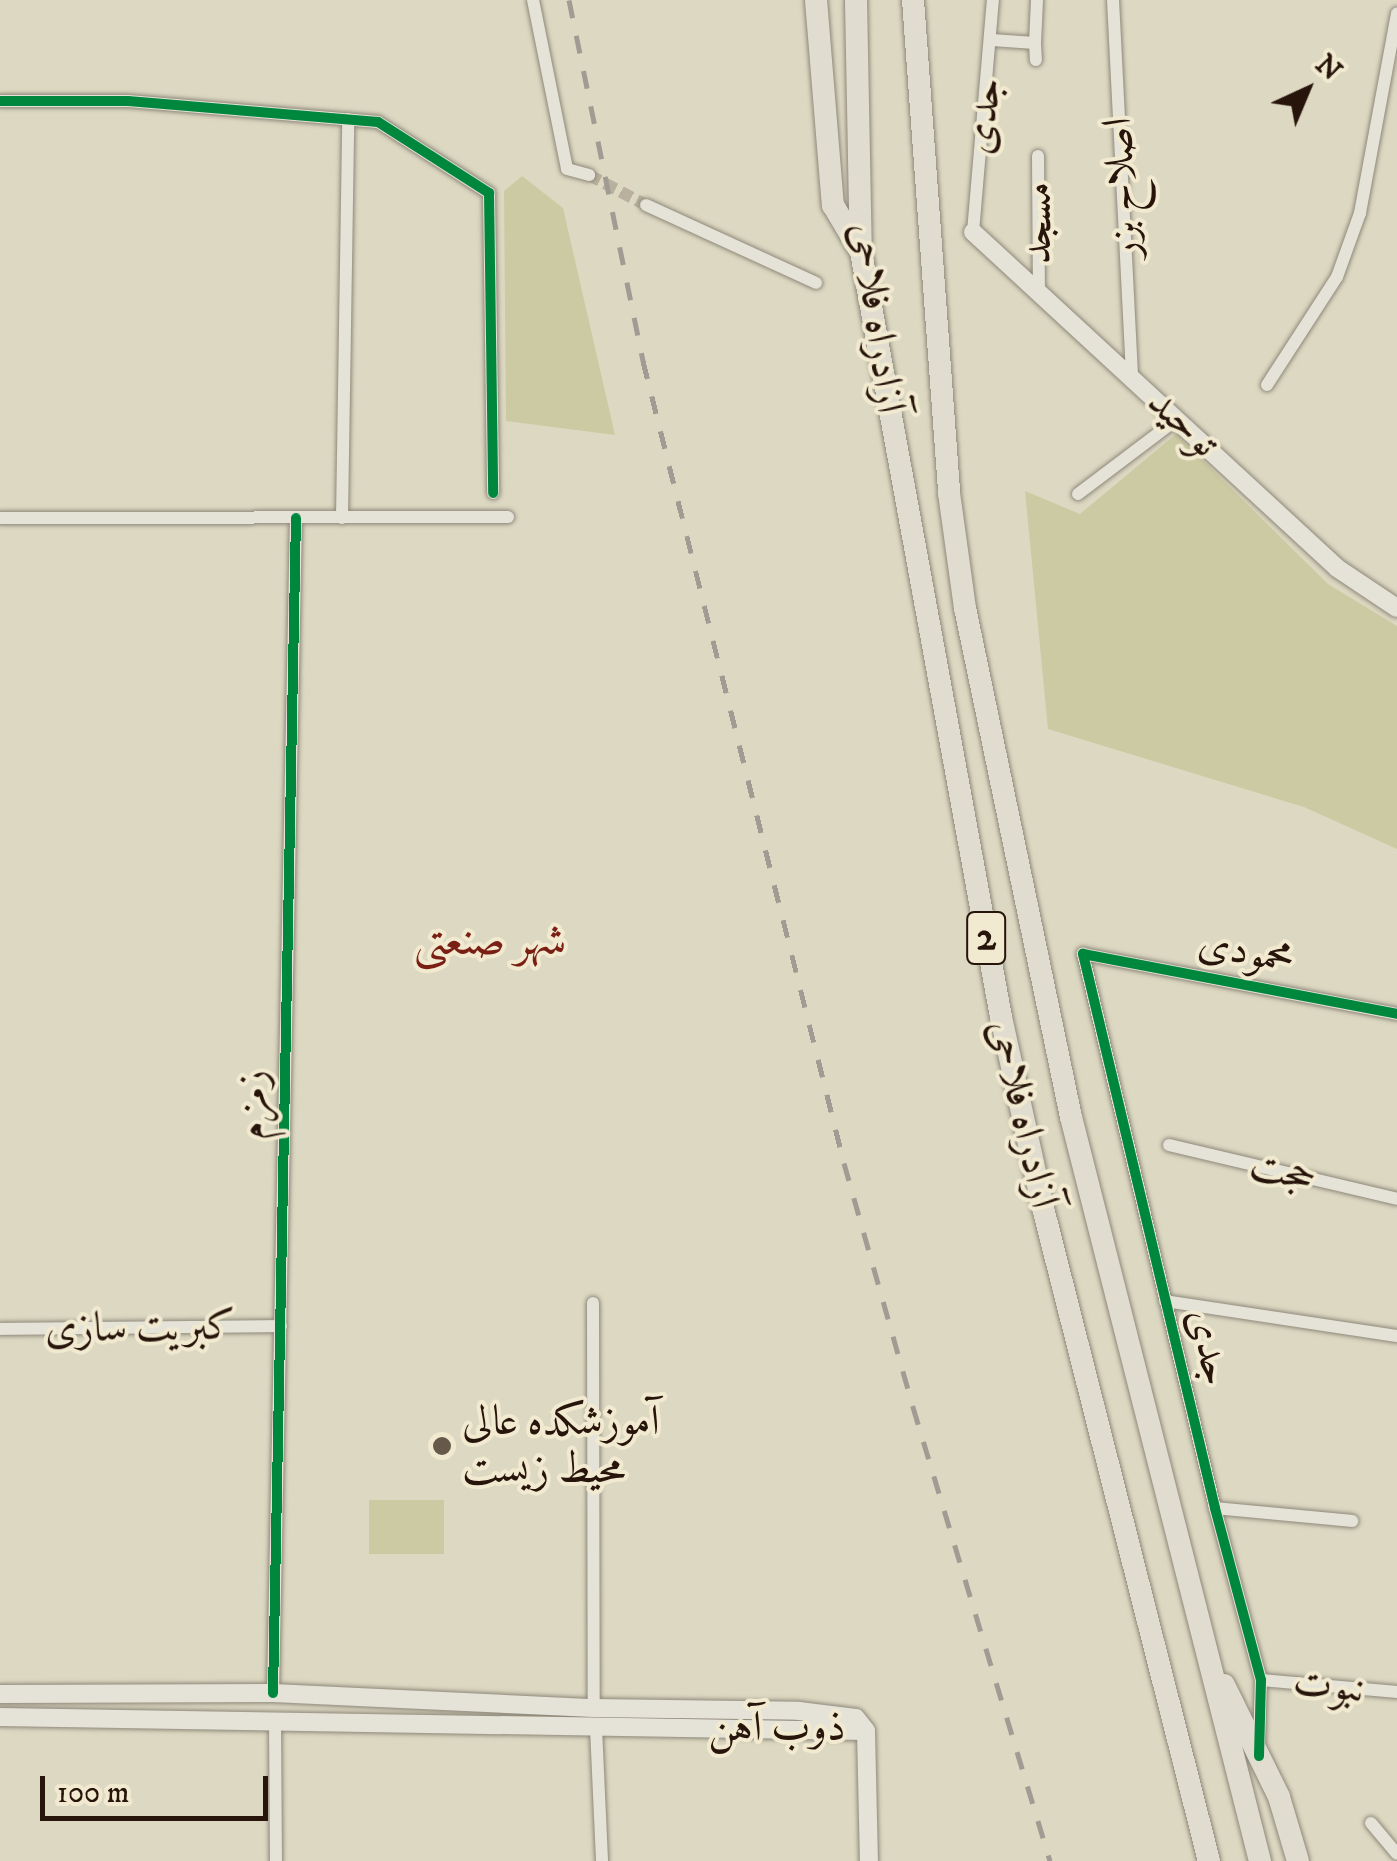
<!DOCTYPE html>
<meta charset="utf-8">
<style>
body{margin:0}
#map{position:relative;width:1397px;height:1861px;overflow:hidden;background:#ddd8c2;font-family:"IM FELL DW Pica",Amiri,serif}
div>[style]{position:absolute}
.green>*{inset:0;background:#cccaa2;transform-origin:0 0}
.street-tunnel>*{height:12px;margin-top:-6px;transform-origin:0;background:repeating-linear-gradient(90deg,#b9b19d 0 12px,transparent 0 18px)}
.roads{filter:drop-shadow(0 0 2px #8e887a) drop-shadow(0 0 2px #8e887a)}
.street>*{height:12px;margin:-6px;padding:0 6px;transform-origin:6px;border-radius:6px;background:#e5e2d7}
.secondary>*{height:18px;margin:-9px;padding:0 9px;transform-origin:9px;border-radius:9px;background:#e5e2d7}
.highway>*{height:22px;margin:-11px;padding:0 11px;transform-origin:11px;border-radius:11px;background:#e0ddd0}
.rail>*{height:5px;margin-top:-2.5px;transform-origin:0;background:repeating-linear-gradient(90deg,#a19c93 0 18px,transparent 0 36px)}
.cycleway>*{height:10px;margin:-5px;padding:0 5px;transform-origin:5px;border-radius:5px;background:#00873e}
.dots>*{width:28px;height:28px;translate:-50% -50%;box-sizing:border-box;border:5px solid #f1ead0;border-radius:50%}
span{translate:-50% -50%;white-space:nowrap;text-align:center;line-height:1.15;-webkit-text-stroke:8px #f1ead0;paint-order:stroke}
.shield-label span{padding:2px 8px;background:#f1ead0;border:2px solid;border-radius:8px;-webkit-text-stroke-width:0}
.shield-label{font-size:40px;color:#27140a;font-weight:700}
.street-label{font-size:42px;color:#27140a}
.poi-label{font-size:42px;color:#27140a}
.left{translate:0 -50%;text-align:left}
.neighbourhood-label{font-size:45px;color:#7a1f14}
.north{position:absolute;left:1257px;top:40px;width:100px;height:100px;-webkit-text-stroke:8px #f1ead0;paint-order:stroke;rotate:44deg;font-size:28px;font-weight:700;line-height:40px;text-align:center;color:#27140a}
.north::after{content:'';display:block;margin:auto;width:35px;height:45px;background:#27140a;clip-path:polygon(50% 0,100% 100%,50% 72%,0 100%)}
.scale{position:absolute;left:40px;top:1776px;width:228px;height:45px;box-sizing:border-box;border:5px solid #27140a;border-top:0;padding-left:12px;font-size:30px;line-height:35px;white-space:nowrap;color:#27140a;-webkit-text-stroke:8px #f1ead0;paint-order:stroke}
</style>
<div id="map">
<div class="green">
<i style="clip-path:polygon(522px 176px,563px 208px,615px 435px,506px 421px,504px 191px)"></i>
<i style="clip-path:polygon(1176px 434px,1328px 584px,1397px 626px,1397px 849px,1304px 807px,1048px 729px,1025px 491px,1080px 514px)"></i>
<i style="left:369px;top:1500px;width:75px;height:54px"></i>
</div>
<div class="street-tunnel">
<i style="left:589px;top:175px;width:64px;rotate:27.8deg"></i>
</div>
<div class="roads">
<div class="street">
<i style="left:533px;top:0;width:172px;rotate:78.6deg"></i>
<i style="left:567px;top:169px;width:23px;rotate:15deg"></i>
<i style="left:1113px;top:0;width:375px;rotate:87.1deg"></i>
<i style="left:992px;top:40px;width:43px;rotate:4deg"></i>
<i style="left:1035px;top:43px;width:43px;rotate:-87.3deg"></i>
<i style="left:1035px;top:43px;width:17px;rotate:87deg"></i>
<i style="left:0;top:101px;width:128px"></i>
<i style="left:128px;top:101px;width:251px;rotate:4.8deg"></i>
<i style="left:378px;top:122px;width:132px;rotate:32.6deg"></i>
<i style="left:489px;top:193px;width:300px;rotate:89.2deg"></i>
<i style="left:1038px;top:156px;width:134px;rotate:89.6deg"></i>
<i style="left:646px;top:205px;width:187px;rotate:24.6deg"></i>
<i style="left:973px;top:232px;width:233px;rotate:-85.1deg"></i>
<i style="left:1267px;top:385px;width:129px;rotate:-57.1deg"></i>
<i style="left:1337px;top:277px;width:68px;rotate:-70.2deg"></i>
<i style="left:1360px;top:213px;width:203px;rotate:-79.5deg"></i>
<i style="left:1078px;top:494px;width:124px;rotate:-37.1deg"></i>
<i style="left:0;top:518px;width:508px;rotate:-0.11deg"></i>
<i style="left:342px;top:518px;width:399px;rotate:-89.1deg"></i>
<i style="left:1169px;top:1145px;width:234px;rotate:13.3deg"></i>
<i style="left:1165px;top:1301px;width:235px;rotate:8.6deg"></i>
<i style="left:593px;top:1303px;width:405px;rotate:89.9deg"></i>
<i style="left:0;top:1329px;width:281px;rotate:-0.6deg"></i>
<i style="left:1215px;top:1508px;width:138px;rotate:5.4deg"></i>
<i style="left:1261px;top:1680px;width:137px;rotate:5deg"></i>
<i style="left:273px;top:1693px;width:1175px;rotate:-88.88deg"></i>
<i style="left:275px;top:1720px;width:141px;rotate:89.6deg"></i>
<i style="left:596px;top:1728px;width:133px;rotate:87.4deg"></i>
<i style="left:1259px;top:1746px;width:66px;rotate:-88.3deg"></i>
<i style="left:1261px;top:1680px;width:178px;rotate:-105deg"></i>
<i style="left:1215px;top:1508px;width:570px;rotate:-103.4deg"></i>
<i style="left:1083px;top:954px;width:320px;rotate:10.8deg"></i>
<i style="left:1371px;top:1823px;width:40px;rotate:50deg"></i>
</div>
<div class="secondary">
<i style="left:973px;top:232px;width:495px;rotate:42.7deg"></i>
<i style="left:1337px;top:568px;width:72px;rotate:33.7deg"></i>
<i style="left:0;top:1694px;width:273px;rotate:-0.2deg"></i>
<i style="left:273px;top:1693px;width:321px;rotate:2.7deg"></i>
<i style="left:594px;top:1708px;width:205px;rotate:0.8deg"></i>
<i style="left:799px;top:1711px;width:57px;rotate:7deg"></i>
<i style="left:856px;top:1718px;width:16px;rotate:52deg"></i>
<i style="left:0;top:1717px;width:866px;rotate:0.93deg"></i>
<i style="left:866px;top:1731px;width:130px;rotate:88.7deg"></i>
</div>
<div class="highway">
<i style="left:816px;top:0;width:206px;rotate:85.3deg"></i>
<i style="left:833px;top:205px;width:51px;rotate:59.4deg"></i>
<i style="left:856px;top:0;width:252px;rotate:88.9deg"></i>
<i style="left:861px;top:252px;width:778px;rotate:79.63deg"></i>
<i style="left:1001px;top:1017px;width:196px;rotate:77.6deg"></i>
<i style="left:1043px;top:1208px;width:674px;rotate:75.74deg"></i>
<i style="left:913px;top:0;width:494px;rotate:85.8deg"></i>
<i style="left:949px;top:493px;width:116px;rotate:82.1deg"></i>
<i style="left:965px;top:608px;width:520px;rotate:78.24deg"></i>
<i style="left:1071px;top:1117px;width:768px;rotate:75.75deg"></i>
<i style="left:1224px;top:1685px;width:125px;rotate:63.8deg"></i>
<i style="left:1279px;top:1797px;width:67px;rotate:73.5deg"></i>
</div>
</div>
<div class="rail">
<i style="left:569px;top:0;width:369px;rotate:78.4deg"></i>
<i style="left:643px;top:361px;width:827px;rotate:75.93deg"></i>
<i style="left:844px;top:1163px;width:254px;rotate:74.2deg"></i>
<i style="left:913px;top:1407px;width:474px;rotate:73.2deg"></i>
</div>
<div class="cycleway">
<i style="left:0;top:101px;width:128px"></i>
<i style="left:128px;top:101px;width:251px;rotate:4.8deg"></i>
<i style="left:378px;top:122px;width:132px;rotate:32.6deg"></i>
<i style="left:489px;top:193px;width:300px;rotate:89.2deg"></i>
<i style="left:273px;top:1693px;width:1175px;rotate:-88.88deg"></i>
<i style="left:1259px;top:1756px;width:76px;rotate:-88.5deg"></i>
<i style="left:1261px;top:1680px;width:178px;rotate:-105deg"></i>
<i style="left:1215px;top:1508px;width:570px;rotate:-103.4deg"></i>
<i style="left:1083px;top:954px;width:320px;rotate:10.8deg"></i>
</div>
<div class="dots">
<i style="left:442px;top:1446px;background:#67594a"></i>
</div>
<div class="shield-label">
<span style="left:986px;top:938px">2</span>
</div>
<div class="street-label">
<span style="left:984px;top:116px;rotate:-83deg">جدی</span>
<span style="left:1122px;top:188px;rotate:-93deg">اصلاح بزر</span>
<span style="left:1038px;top:223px;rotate:-90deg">مسجد</span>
<span style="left:877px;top:318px;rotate:82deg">آزادراه فلاحی</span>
<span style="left:1183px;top:423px;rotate:43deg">توحید</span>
<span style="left:1246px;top:952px;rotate:11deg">محمودی</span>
<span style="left:253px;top:1105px;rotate:-89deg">زمزم</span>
<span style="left:1023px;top:1114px;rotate:77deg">آزادراه فلاحی</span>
<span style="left:1283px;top:1172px;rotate:13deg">حجت</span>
<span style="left:140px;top:1328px;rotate:-1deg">کبریت سازی</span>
<span style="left:1209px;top:1347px;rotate:77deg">جدی</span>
<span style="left:1329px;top:1686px;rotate:5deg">نبوت</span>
<span style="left:777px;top:1728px">ذوب آهن</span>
</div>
<div class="poi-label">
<span class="left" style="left:462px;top:1446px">آموزشکده عالی<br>محیط زیست</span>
</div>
<div class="neighbourhood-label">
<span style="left:490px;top:942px">شهر صنعتی</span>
</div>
<div class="north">N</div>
<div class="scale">100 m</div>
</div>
